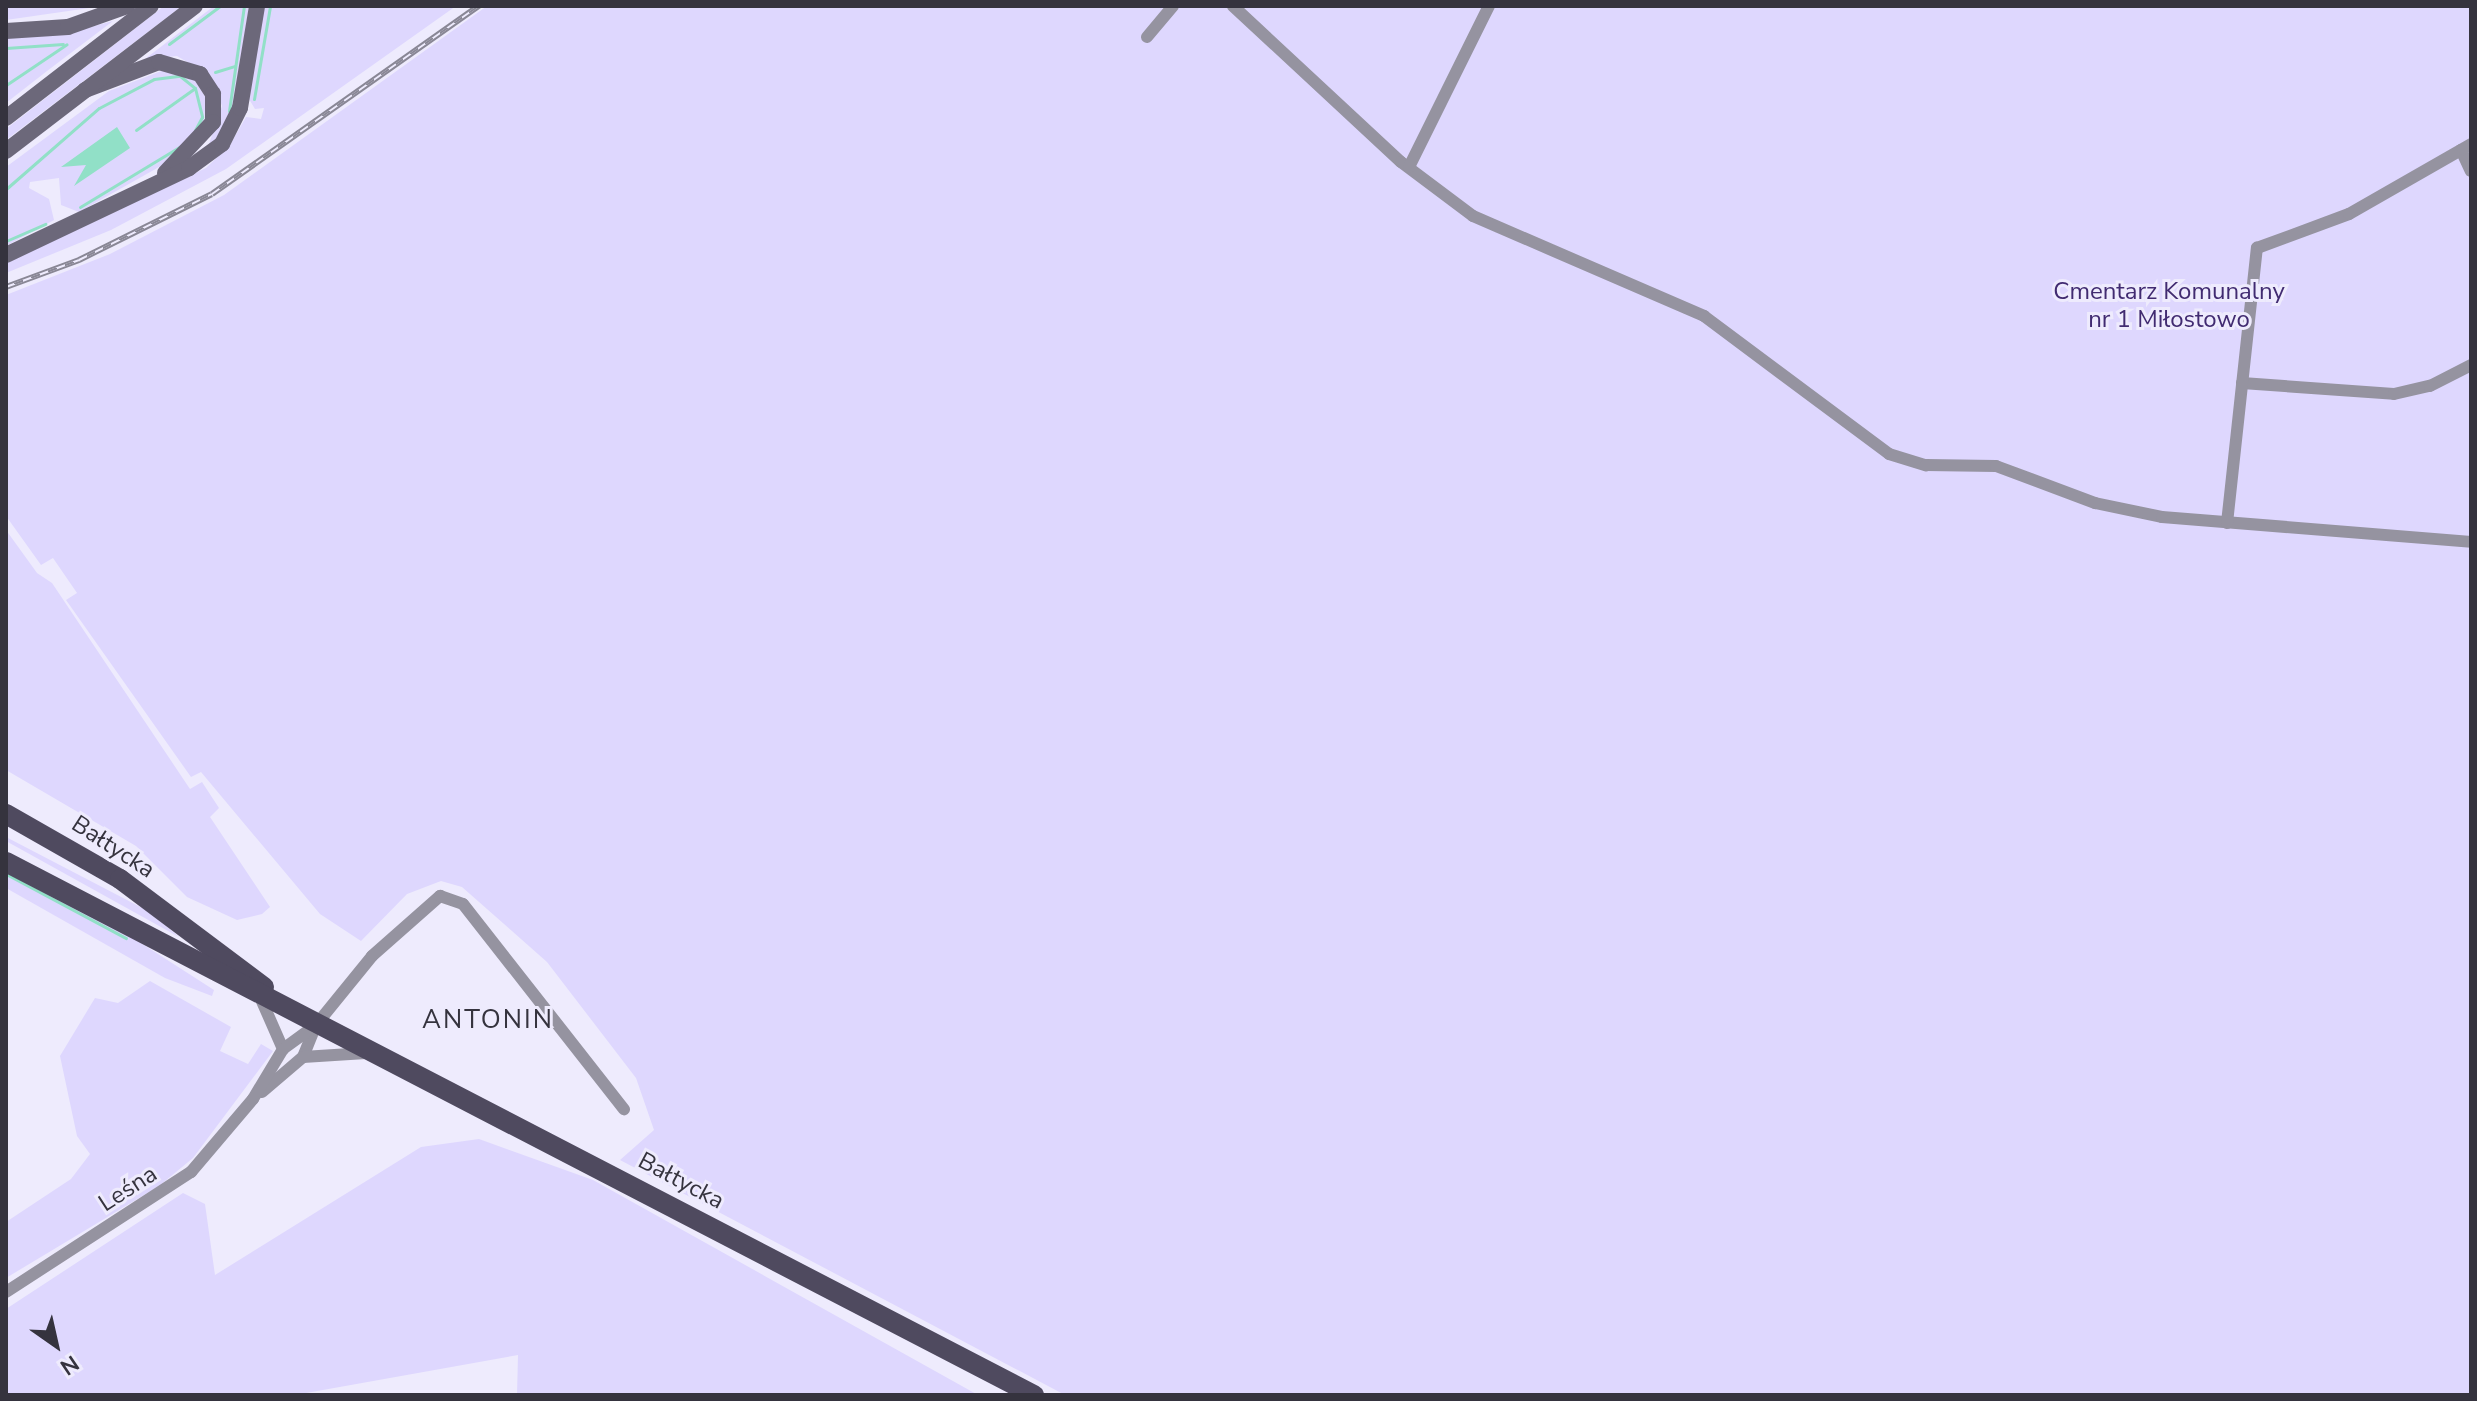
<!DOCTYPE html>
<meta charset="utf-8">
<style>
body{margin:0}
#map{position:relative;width:2477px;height:1401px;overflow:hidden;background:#eeebfd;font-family:"Nunito Sans",sans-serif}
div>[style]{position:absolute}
.green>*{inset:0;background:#ded7fe}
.water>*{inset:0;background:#91e0c7}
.stream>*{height:3px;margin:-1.5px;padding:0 1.5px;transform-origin:1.5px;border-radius:1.5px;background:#91e0c7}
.street>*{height:12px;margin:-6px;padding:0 6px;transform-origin:6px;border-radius:6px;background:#9593a0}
.secondary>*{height:16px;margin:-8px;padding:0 8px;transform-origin:8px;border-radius:8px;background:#6c687a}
.primary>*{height:20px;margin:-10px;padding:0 10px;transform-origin:10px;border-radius:10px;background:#4f4a5f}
.rail>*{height:6px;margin-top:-3px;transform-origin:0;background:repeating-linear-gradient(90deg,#eeebfd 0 9px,#898795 0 18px);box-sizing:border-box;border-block:2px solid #898795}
span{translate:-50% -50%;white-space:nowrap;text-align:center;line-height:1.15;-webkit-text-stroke:6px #eeebfd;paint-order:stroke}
.park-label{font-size:24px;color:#412b71}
.street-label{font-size:24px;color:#35333e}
.neighbourhood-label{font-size:26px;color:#35333e;letter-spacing:2px}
.frame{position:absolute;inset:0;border:8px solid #35333e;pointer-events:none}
.north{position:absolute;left:16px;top:1305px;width:80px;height:80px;-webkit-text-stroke:6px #eeebfd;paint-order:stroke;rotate:146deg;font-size:22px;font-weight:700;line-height:32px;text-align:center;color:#35333e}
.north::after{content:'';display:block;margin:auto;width:28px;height:36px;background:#35333e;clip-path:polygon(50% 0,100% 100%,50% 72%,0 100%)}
</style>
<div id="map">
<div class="green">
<i style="clip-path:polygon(6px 6px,103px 6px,6px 20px)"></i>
<i style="clip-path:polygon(164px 6px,182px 6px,6px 140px,6px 129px)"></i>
<i style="clip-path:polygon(214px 6px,249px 6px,233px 111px,216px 142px,209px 144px,222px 106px,211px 76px,177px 56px,145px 59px)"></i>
<i style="clip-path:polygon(263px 6px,456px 6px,226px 169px,111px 230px,6px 273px,6px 262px,206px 168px,230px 145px,246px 117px,261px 119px,264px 108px,255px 109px,249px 99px)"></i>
<i style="clip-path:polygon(487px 6px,2471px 6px,2471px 1395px,1065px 1395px,620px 1160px,654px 1130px,636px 1078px,547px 962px,462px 887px,441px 881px,407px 894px,361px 941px,320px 914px,201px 772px,191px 777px,66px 600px,77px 593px,53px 558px,41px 565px,6px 516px,6px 295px,110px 254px,224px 195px)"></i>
<i style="clip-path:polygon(113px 21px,47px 71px,6px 103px,6px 38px,64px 34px)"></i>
<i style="clip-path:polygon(164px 70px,194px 79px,206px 98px,204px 123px,168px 162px,79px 212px,61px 205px,59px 178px,30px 182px,29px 188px,49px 199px,54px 220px,6px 246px,6px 167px,109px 91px)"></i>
<i style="clip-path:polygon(6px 530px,37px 573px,52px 583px,190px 789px,202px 782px,219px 808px,210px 817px,270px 907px,262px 914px,237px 920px,187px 897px,136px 846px,6px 770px)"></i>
<i style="clip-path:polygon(6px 837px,150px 912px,179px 937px,6px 841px)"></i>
<i style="clip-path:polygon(6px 870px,130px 936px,214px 990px,212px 996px,165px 978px,6px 888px)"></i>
<i style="clip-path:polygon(150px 981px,231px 1027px,220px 1051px,248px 1064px,261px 1044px,273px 1051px,193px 1158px,159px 1186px,6px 1278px,6px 1222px,71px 1179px,90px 1154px,77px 1136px,60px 1056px,95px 998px,118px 1003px)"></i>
<i style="clip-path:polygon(479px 1139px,593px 1180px,978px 1395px,517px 1395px,518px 1355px,295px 1395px,6px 1395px,6px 1309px,183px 1193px,205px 1204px,215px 1275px,421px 1147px)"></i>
</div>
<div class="water">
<i style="clip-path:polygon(117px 127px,130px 148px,74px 186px,86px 165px,61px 167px)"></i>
</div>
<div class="stream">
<i style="left:169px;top:44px;width:64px;rotate:-36.7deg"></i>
<i style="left:6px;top:48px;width:57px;rotate:-4deg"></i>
<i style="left:215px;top:72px;width:21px;rotate:-17deg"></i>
<i style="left:6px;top:85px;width:73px;rotate:-33.9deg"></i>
<i style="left:254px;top:99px;width:94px;rotate:-80.2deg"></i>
<i style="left:229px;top:111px;width:106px;rotate:-81.9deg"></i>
<i style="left:136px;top:130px;width:72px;rotate:-35.4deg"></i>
<i style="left:6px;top:189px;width:123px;rotate:-41.1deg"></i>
<i style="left:99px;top:108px;width:62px;rotate:-27.8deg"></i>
<i style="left:154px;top:79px;width:26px;rotate:-7deg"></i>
<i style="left:180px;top:76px;width:19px;rotate:39deg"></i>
<i style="left:195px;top:88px;width:30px;rotate:76deg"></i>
<i style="left:202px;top:117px;width:15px;rotate:118deg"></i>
<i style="left:80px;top:207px;width:116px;rotate:-31.2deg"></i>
<i style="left:6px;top:241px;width:43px;rotate:-23.6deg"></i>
<i style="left:6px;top:874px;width:136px;rotate:28.1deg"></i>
</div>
<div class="street">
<i style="left:1233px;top:6px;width:229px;rotate:42.9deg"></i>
<i style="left:1401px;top:162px;width:90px;rotate:36.9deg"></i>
<i style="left:1473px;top:216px;width:252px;rotate:23.4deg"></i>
<i style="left:1704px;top:316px;width:231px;rotate:36.7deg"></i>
<i style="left:1889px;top:454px;width:39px;rotate:17deg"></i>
<i style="left:1926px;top:465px;width:70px;rotate:0.8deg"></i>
<i style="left:1996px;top:466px;width:106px;rotate:20.5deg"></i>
<i style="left:2095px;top:503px;width:68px;rotate:11.8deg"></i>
<i style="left:2162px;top:517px;width:310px;rotate:4.6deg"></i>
<i style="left:1147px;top:37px;width:40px;rotate:-50deg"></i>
<i style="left:2461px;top:150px;width:23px;rotate:65deg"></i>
<i style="left:1409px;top:167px;width:180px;rotate:-63.6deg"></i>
<i style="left:2242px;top:383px;width:152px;rotate:4.1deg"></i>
<i style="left:2394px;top:394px;width:37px;rotate:-13deg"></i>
<i style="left:2430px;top:386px;width:46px;rotate:-27.1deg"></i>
<i style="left:2227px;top:523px;width:277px;rotate:-83.8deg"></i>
<i style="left:2257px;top:248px;width:98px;rotate:-20.3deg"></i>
<i style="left:2349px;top:214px;width:141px;rotate:-29.8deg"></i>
<i style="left:261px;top:999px;width:55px;rotate:66.3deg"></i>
<i style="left:303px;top:1057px;width:35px;rotate:-68deg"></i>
<i style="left:262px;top:1092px;width:54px;rotate:-40.5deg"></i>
<i style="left:303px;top:1057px;width:63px;rotate:-3.6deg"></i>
<i style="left:6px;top:1292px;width:221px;rotate:-33deg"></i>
<i style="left:191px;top:1172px;width:96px;rotate:-49.7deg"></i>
<i style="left:253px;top:1099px;width:58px;rotate:-59deg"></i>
<i style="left:283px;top:1049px;width:41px;rotate:-36deg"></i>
<i style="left:316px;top:1025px;width:89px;rotate:-50.9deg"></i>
<i style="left:372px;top:956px;width:91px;rotate:-41.4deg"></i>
<i style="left:440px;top:896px;width:24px;rotate:19deg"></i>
<i style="left:463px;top:904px;width:261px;rotate:51.9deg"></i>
</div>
<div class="secondary">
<i style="left:6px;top:31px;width:62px;rotate:-3.7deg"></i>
<i style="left:68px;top:27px;width:63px;rotate:-19.6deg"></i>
<i style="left:85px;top:90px;width:79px;rotate:-20.7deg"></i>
<i style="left:159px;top:62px;width:43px;rotate:16.3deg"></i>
<i style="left:200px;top:74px;width:24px;rotate:57deg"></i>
<i style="left:213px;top:94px;width:28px;rotate:90deg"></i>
<i style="left:213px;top:122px;width:70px;rotate:133.3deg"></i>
<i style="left:6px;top:118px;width:183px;rotate:-37.7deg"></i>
<i style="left:6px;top:151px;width:238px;rotate:-37.5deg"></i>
<i style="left:6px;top:255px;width:203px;rotate:-25.4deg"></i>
<i style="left:189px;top:168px;width:41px;rotate:-36deg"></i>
<i style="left:222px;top:144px;width:40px;rotate:-63.4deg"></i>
<i style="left:240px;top:108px;width:103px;rotate:-80.5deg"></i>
</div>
<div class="primary">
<i style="left:6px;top:814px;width:131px;rotate:29.7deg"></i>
<i style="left:120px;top:879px;width:180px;rotate:36.9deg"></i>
<i style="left:6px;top:862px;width:1158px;rotate:27.41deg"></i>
</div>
<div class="rail">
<i style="left:6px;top:287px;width:78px;rotate:-20.3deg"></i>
<i style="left:79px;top:260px;width:148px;rotate:-26.4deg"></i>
<i style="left:212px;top:194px;width:327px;rotate:-35.2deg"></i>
</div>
<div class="park-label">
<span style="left:2169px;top:306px">Cmentarz Komunalny<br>nr 1 Miłostowo</span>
</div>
<div class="street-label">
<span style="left:113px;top:847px;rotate:33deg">Bałtycka</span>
<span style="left:681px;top:1181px;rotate:28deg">Bałtycka</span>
<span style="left:128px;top:1189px;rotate:-33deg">Leśna</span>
</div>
<div class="neighbourhood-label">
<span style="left:488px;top:1020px">ANTONIN</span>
</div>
<div class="frame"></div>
<div class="north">N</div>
</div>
